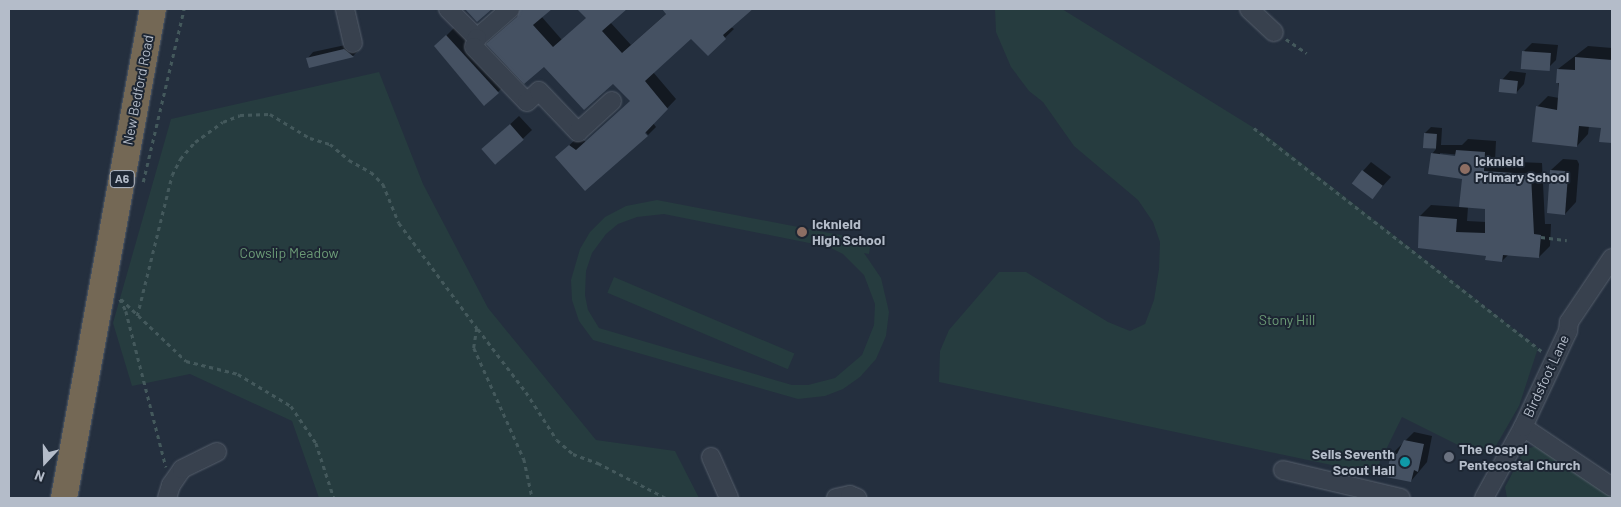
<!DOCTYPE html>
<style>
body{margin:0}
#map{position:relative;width:1621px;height:507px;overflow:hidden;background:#242f3e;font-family:Barlow,sans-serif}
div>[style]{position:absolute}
.green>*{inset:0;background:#263c3f;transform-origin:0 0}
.shadow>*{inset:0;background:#0007}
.building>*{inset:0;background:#455162;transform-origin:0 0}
.path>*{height:2.5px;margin-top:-1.25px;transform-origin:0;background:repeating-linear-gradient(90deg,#44595c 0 4px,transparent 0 8px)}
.roads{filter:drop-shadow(0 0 1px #565f6c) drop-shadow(0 0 1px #565f6c)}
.minor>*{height:18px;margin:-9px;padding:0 9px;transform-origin:9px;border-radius:9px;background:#38414e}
.highway>*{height:26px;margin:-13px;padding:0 13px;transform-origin:13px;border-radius:13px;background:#746855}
.dots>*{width:14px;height:14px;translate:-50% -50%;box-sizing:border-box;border:2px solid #1d2633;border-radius:50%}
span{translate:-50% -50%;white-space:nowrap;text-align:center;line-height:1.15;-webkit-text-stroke:4px #1d2633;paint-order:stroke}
.shield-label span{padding:1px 4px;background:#1d2633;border:1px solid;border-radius:4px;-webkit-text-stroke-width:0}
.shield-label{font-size:12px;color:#b4bcc9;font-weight:700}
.street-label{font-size:14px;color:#b4bcc9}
.poi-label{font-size:14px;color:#b4bcc9;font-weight:700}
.left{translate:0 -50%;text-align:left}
.right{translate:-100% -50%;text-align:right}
.park-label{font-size:14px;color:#6b9a76}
.frame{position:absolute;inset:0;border:10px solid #b4bcc9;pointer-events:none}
.north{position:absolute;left:20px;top:437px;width:50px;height:50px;-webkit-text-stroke:4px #1d2633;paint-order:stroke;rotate:201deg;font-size:14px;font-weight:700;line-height:20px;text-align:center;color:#b4bcc9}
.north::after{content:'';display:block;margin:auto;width:18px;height:22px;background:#b4bcc9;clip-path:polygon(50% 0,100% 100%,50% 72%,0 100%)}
</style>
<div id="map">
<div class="green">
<i style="clip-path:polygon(995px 9px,1062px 9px,1267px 136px,1538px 348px,1519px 406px,1490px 456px,1462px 447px,1402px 417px,1374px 474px,939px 382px,940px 351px,949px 330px,999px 272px,1026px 272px,1108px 322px,1130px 331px,1145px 324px,1154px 300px,1159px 269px,1160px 242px,1153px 222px,1138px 200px,1074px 146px,1043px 102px,1029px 91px,1011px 67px,996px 32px)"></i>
<i style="clip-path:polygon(379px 72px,423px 184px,488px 308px,596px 440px,675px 451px,699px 498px,319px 498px,292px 421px,190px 374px,132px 386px,113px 323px,171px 119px)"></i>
<i style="clip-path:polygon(evenodd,657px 200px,871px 241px,869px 254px,864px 253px,881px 278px,889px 312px,886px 336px,876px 359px,860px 377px,843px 389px,825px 396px,798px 399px,593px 340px,579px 321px,572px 300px,571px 280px,580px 249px,590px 232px,605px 217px,626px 206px,657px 200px,664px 214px,829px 247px,843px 254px,864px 275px,875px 304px,874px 325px,862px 355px,835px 378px,808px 385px,792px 385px,599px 328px,588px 310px,585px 295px,586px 271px,592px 253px,606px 234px,618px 224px,637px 217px,664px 214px)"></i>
<i style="left:614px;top:277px;width:196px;height:17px;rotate:23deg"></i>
<i style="clip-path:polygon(1541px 445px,1612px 493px,1612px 498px,1507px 498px,1505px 487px,1525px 449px)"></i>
</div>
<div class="shadow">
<i style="clip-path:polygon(521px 9px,550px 9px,541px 16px,562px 40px,587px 18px,579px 9px,625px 9px,610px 22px,631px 45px,667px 13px,663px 9px,753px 9px,731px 27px,734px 29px,708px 54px,691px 37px,653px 72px,676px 99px,653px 123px,656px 127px,648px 135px,642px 127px,557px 157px,578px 137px,586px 142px,631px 101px,613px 82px,544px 65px,519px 16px)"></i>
<i style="clip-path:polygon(455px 27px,506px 84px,485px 105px,444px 38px)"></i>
<i style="clip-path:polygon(1532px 43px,1558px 45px,1556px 60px,1547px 69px,1523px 52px)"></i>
<i style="clip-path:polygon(350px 44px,358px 51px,353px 56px,308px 58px,313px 52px)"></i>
<i style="clip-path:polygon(1588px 46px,1612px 48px,1612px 141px,1600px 140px,1602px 127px,1589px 126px,1588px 134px,1577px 146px,1537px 107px,1548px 96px,1559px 98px,1558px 69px)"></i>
<i style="clip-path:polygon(1510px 71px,1526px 73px,1524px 84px,1516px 93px,1502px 80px)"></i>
<i style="clip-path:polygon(519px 116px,532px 130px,497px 163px,493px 140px)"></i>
<i style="clip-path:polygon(evenodd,1431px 127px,1442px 128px,1441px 145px,1462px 145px,1468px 139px,1496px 141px,1495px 161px,1542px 163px,1545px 224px,1551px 224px,1550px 246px,1539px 257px,1509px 254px,1502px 261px,1420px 216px,1431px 205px,1460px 207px,1463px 178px,1432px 154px,1436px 149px,1425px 147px,1425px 133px,1431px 127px,1440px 153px,1461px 155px,1461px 158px,1440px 156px,1440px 153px,1431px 127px,1468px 207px,1486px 208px,1486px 222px,1467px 221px,1468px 207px)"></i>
<i style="clip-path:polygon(1563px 159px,1577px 160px,1579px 164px,1576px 202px,1565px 214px,1551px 170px)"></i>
<i style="clip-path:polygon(1371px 162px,1391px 177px,1372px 198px,1363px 171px)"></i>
<i style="clip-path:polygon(1414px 432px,1432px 436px,1427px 462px,1411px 481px,1392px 454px)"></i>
</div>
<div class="building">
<i style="clip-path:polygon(465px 9px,492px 9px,477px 22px)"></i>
<i style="clip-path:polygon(520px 9px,552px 9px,533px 25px,553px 47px,586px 18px,577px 9px,627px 9px,602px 31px,622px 53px,666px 14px,662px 9px,753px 9px,723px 35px,726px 39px,708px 56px,691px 39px,645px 81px,668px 109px,645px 133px,648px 136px,585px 191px,555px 157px,569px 145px,576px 150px,630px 101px,613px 84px,584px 110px,544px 67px,524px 84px,486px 44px,517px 17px)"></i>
<i style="clip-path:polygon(446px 35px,499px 93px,484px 106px,434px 46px)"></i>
<i style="clip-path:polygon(344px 49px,354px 57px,309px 68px,306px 58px)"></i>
<i style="left:1522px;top:51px;width:29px;height:18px;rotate:4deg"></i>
<i style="clip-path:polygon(1575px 57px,1612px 60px,1612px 143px,1599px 142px,1601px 128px,1579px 126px,1577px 147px,1532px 142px,1536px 106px,1557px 110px,1559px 83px,1556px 83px,1557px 69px,1575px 70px)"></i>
<i style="left:1500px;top:79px;width:18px;height:13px;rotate:6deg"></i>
<i style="left:510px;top:124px;width:21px;height:38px;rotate:49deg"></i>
<i style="left:1424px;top:133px;width:13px;height:15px;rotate:4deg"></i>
<i style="clip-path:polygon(1456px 150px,1485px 152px,1484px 171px,1531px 174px,1534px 234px,1541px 235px,1539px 258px,1503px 255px,1502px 262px,1485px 260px,1486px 256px,1418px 248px,1419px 216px,1457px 219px,1456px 232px,1485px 233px,1485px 209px,1459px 207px,1462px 179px,1428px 174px,1431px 153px,1455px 156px)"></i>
<i style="left:1362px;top:170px;width:26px;height:17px;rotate:37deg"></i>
<i style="clip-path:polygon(1550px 170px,1565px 171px,1568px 175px,1565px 215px,1547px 213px)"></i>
<i style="clip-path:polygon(1404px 440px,1424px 444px,1418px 472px,1414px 470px,1411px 482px,1386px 477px,1391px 453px,1397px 454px)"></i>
</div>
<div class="path">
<i style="left:1286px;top:39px;width:25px;rotate:34deg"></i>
<i style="left:1254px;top:128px;width:364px;rotate:37.8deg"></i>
<i style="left:143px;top:182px;width:178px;rotate:-76.7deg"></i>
<i style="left:1541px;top:237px;width:26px;rotate:7deg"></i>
<i style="left:120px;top:299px;width:13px;rotate:63deg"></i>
<i style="left:126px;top:311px;width:161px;rotate:75.6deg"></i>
<i style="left:121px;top:299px;width:90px;rotate:43.6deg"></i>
<i style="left:186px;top:361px;width:54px;rotate:14deg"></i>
<i style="left:238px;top:374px;width:62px;rotate:31.1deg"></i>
<i style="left:291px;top:406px;width:45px;rotate:56deg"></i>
<i style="left:316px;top:443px;width:58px;rotate:71.9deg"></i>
<i style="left:137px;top:316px;width:145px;rotate:-76.1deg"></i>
<i style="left:172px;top:175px;width:18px;rotate:-63deg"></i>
<i style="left:180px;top:159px;width:23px;rotate:-49deg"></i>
<i style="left:195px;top:142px;width:34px;rotate:-36deg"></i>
<i style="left:223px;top:122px;width:18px;rotate:-22deg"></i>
<i style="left:240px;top:115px;width:30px;rotate:-2deg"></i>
<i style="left:270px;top:114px;width:47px;rotate:31deg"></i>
<i style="left:310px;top:138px;width:21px;rotate:17deg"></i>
<i style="left:330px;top:144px;width:25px;rotate:40deg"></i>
<i style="left:349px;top:160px;width:25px;rotate:29deg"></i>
<i style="left:371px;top:172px;width:17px;rotate:45deg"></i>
<i style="left:383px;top:184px;width:42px;rotate:67.7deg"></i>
<i style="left:399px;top:223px;width:131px;rotate:53.4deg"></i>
<i style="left:477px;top:328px;width:20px;rotate:99deg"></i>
<i style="left:474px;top:348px;width:122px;rotate:65.8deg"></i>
<i style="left:524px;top:459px;width:40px;rotate:78deg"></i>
<i style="left:478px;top:329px;width:79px;rotate:52.7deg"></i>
<i style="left:526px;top:392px;width:57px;rotate:57.1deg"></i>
<i style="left:557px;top:440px;width:21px;rotate:41deg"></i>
<i style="left:573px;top:454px;width:27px;rotate:20deg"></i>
<i style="left:598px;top:463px;width:76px;rotate:27.2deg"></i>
</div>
<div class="roads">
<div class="minor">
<i style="left:345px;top:9px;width:35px;rotate:77deg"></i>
<i style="left:448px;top:9px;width:41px;rotate:45deg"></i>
<i style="left:477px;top:38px;width:44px;rotate:-41.3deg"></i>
<i style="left:1249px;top:9px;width:34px;rotate:43deg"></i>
<i style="left:477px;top:38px;width:9px;rotate:108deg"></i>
<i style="left:474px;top:47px;width:76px;rotate:46.1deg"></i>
<i style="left:527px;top:102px;width:16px;rotate:-43deg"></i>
<i style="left:539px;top:91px;width:57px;rotate:46.4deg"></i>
<i style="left:578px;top:132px;width:46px;rotate:-42.4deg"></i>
<i style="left:1523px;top:427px;width:107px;rotate:34deg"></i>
<i style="left:711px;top:457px;width:45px;rotate:66.3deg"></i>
<i style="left:1283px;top:470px;width:121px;rotate:13.3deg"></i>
<i style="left:167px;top:498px;width:14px;rotate:-73deg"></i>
<i style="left:171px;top:485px;width:19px;rotate:-55deg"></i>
<i style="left:182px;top:469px;width:39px;rotate:-26deg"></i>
<i style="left:836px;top:498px;width:14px;rotate:-12deg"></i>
<i style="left:850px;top:495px;width:8px;rotate:23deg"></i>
<i style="left:1484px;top:498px;width:81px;rotate:-61.2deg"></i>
<i style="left:1523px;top:427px;width:106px;rotate:-64.9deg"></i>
<i style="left:1568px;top:331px;width:9px;rotate:-84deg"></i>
<i style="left:1569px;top:322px;width:77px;rotate:-56.1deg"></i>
</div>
<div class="highway">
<i style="left:64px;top:498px;width:497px;rotate:-79.7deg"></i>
</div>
</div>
<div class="dots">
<i style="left:1465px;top:169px;background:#8d6e63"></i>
<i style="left:802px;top:232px;background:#8d6e63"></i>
<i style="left:1449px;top:457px;background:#6b7280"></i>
<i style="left:1405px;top:462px;background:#0f9aa8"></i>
</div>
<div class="shield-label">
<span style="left:122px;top:179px">A6</span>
</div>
<div class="street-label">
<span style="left:138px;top:90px;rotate:-79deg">New Bedford Road</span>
<span style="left:1546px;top:376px;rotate:-65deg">Birdsfoot Lane</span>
</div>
<div class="poi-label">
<span class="left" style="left:1475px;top:169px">Icknield<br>Primary School</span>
<span class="left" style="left:812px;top:232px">Icknield<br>High School</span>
<span class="left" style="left:1459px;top:457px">The Gospel<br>Pentecostal Church</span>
<span class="right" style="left:1395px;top:462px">Sells Seventh<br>Scout Hall</span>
</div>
<div class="park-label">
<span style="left:289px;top:253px">Cowslip Meadow</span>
<span style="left:1287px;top:320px">Stony Hill</span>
</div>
<div class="frame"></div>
<div class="north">N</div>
</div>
